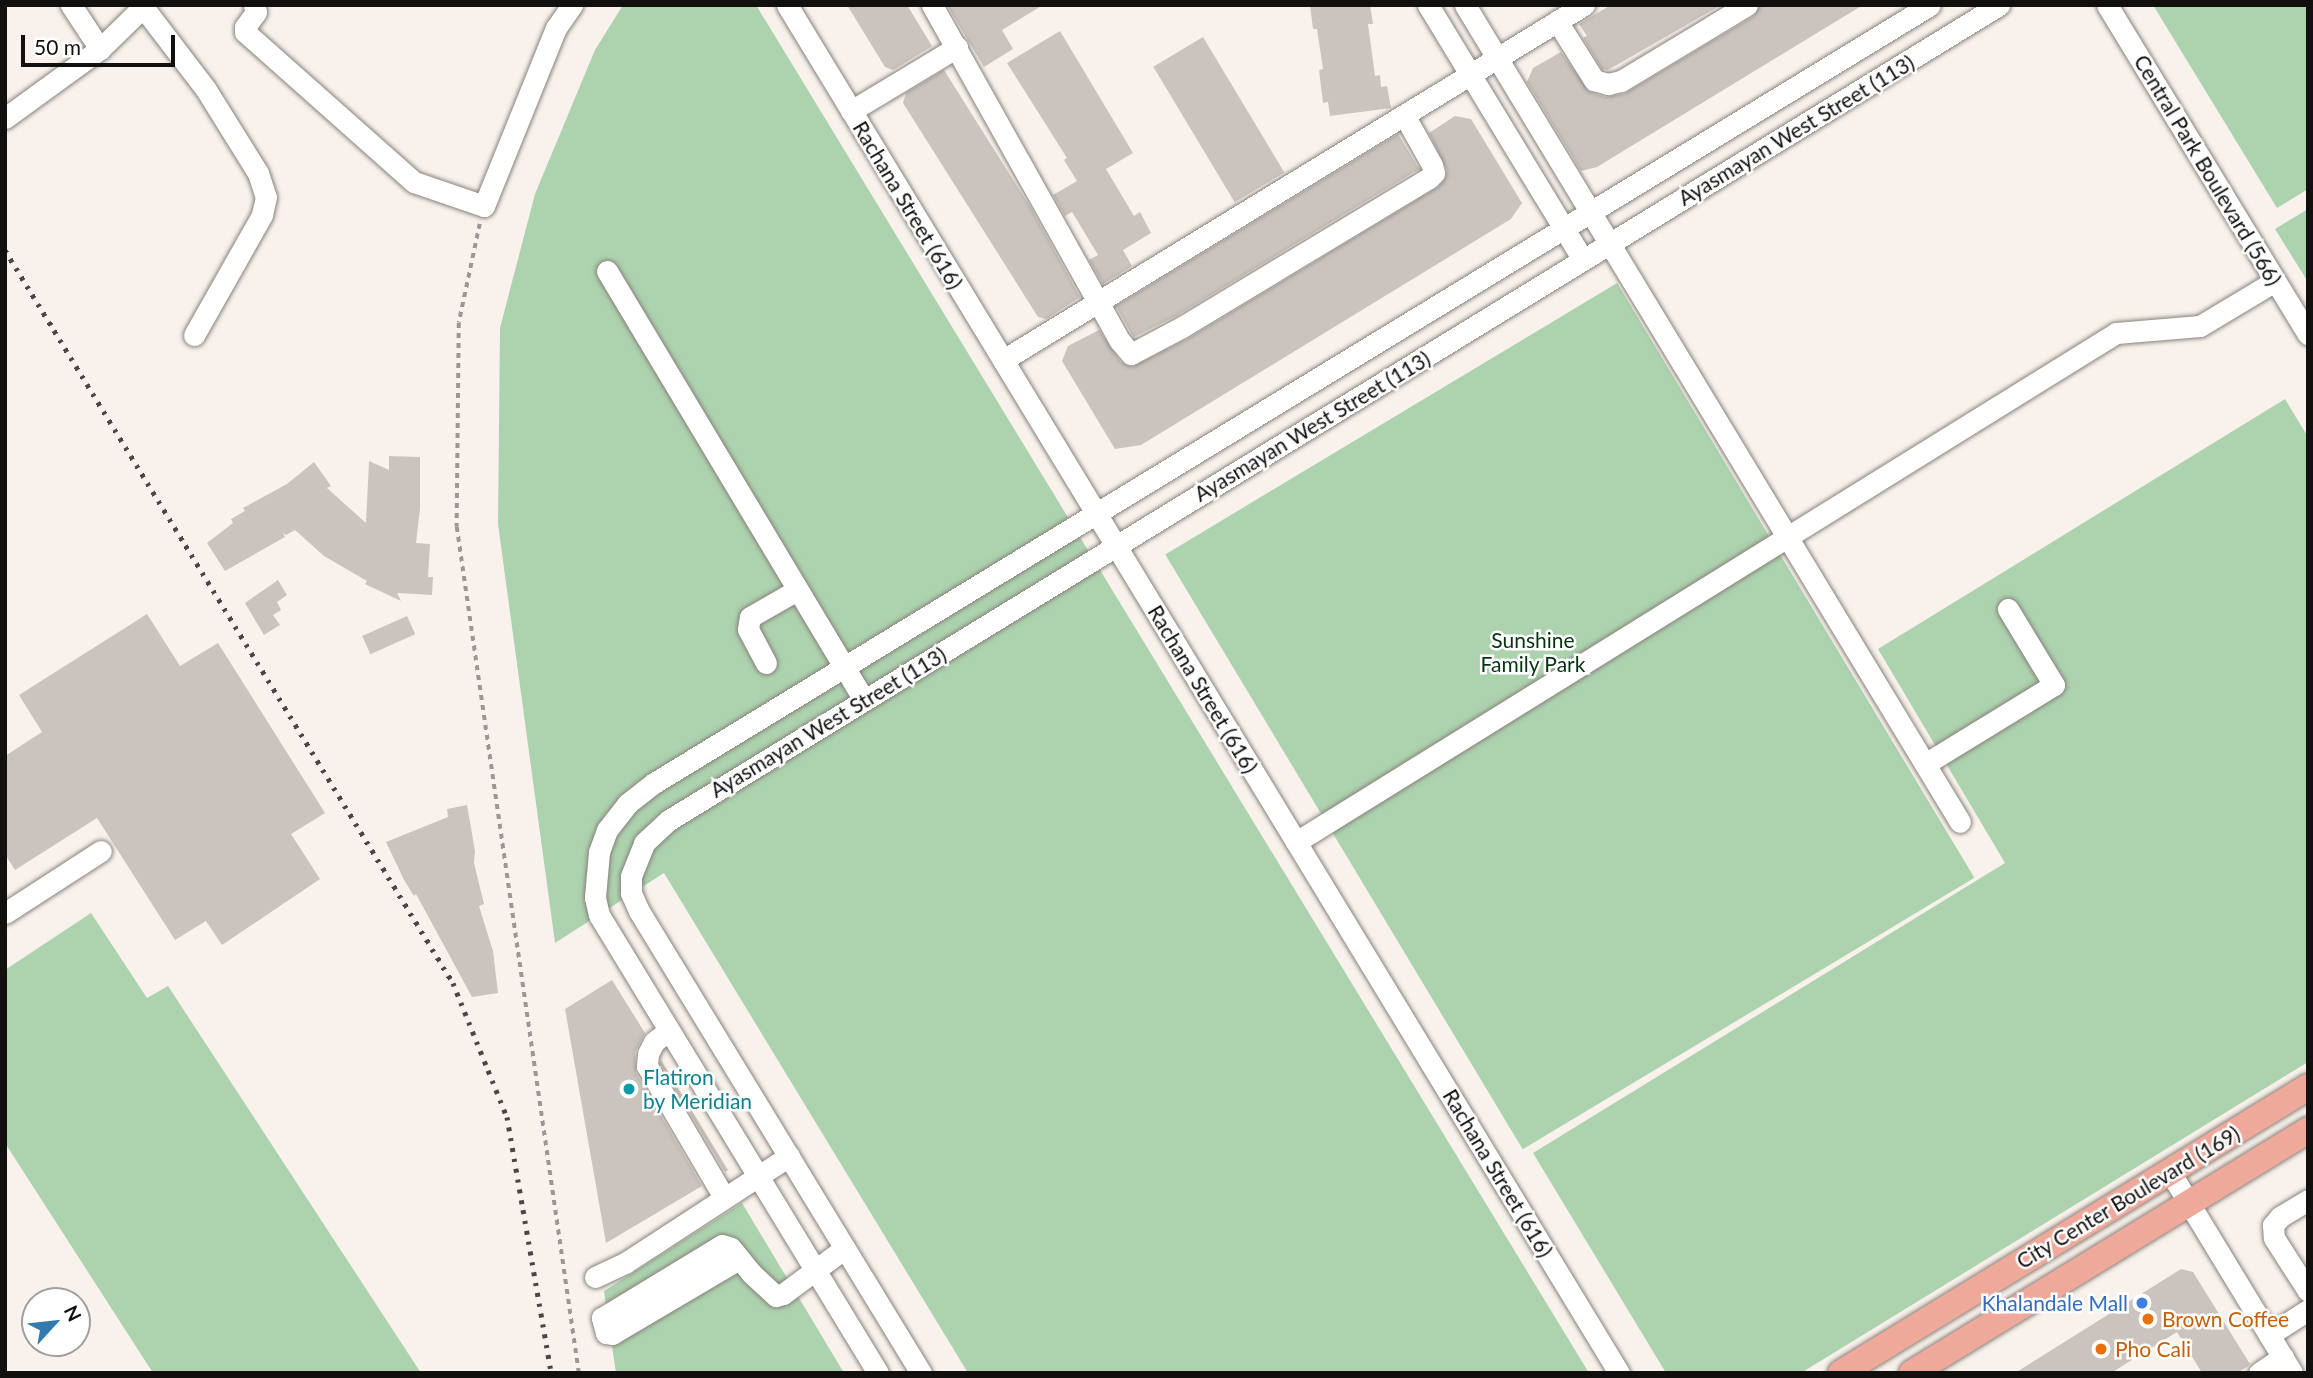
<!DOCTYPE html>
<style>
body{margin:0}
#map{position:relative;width:2313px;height:1378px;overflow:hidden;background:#f9f2ec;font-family:Lato,sans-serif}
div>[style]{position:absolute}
.green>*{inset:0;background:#acd2ae;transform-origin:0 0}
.building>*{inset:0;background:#cbc4be;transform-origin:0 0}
.path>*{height:3.5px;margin-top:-1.75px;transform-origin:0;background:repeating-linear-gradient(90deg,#9c9793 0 5px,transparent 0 10px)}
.roads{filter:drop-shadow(0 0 2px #88827c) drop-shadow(0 0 2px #88827c)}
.minor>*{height:21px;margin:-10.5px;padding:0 10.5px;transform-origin:10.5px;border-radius:10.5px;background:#fff}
.major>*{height:26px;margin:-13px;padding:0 13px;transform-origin:13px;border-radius:13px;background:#efa99b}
.rail>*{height:5px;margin-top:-2.5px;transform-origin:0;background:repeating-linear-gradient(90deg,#494643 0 3.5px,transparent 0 10.5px)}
.dots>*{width:19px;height:19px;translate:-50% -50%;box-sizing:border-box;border:4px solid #fff;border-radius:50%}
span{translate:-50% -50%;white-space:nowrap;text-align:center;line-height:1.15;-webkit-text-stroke:5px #fff;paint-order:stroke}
.street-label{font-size:21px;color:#12100e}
.park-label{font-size:21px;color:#05340e}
.culture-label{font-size:21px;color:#0d838f}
.left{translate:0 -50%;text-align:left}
.shop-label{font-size:21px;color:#366cbe}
.right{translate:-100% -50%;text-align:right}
.food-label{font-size:21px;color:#c56008}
.frame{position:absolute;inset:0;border:7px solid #12100e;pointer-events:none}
.north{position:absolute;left:21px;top:1287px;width:70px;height:70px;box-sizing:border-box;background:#fff;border:2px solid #a09f9f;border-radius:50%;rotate:63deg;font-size:19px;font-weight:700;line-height:28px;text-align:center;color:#12100e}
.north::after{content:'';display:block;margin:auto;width:24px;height:32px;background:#317bae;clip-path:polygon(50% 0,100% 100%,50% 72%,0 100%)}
.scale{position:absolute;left:21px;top:35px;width:154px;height:32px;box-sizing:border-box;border:4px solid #12100e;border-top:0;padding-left:9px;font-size:21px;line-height:24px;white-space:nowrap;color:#12100e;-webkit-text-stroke:5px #fff;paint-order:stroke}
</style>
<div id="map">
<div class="green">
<i style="clip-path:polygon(623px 5px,756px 5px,1589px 1373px,968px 1373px,664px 873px,555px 943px,498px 524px,500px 328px,535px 194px,595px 50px)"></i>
<i style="clip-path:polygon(2153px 5px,2308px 5px,2308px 189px,2277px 208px)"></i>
<i style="clip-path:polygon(2308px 209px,2308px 282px,2275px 229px)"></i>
<i style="left:1617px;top:283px;width:694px;height:527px;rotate:59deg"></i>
<i style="clip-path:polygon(2285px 399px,2308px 437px,2308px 1062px,1801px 1373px,1666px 1373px,1533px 1153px,2005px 863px,1878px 649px)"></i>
<i style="clip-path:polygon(91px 913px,147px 998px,168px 986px,421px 1373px,153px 1373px,5px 1143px,5px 970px)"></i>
<i style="clip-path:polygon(742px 1203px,844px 1373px,616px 1373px,604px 1291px)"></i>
</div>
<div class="building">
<i style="clip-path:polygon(847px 5px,907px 5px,932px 46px,893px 70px,885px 67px)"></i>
<i style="clip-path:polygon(947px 5px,1043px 5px,1002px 30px,1013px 49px,984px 67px)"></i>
<i style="clip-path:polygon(1310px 5px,1370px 5px,1373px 24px,1368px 24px,1375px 76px,1380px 75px,1381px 87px,1387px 86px,1391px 108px,1330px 116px,1328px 102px,1323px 103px,1319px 70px,1323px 69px,1317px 29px,1313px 29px)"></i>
<i style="clip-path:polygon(1611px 5px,1721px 5px,1608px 70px,1602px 69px,1583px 38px,1587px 36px,1579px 24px)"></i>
<i style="clip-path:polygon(1760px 5px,1863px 5px,1597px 167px,1581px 171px,1527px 82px,1533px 68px,1561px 52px,1590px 92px,1605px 97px,1624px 94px,1754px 16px)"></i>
<i style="clip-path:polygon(1060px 31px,1133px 153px,1106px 169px,1134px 216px,1140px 212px,1151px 233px,1123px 250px,1132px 266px,1103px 284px,1089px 260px,1098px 255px,1072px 212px,1065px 216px,1053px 195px,1077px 181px,1064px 160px,1067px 158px,1007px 63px)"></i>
<i style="left:1203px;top:37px;width:158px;height:58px;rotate:59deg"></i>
<i style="clip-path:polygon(944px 70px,1031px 208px,1080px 297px,1046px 319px,1038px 317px,903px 103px,906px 93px)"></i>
<i style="clip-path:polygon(1455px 116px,1471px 119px,1522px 203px,1511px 219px,1141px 445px,1115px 449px,1062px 361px,1068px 346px,1099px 330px,1121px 362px,1132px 367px,1189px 338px,1438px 187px,1446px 177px,1447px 170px,1429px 133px)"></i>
<i style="clip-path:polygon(1398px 134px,1419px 169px,1176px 316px,1134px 337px,1131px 333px,1116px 306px)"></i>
<i style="clip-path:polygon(389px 456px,420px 457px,420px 509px,416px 543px,430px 544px,428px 577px,433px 577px,432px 595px,397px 593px,401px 601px,365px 584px,367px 581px,324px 556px,295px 530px,286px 535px,283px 533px,285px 537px,225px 571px,207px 543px,233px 523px,231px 519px,245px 511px,243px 508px,287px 484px,314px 462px,331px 486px,327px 488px,366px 523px,369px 461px,389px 470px)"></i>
<i style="clip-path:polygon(278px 580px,287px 595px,277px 602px,281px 610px,273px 615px,280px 625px,264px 635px,245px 603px)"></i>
<i style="clip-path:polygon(147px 614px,180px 666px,218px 643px,325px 813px,291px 834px,320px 879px,222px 945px,206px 921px,175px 940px,97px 818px,15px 870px,5px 854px,5px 756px,42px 732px,19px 695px)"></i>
<i style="left:407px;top:616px;width:20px;height:49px;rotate:66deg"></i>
<i style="clip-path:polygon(467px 805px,475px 851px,474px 863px,484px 904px,479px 906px,493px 951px,498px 993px,472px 997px,416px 894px,414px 896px,404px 880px,386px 842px,448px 817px,447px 809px)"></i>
<i style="clip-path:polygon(612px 980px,645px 1033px,635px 1052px,636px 1073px,702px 1186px,606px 1243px,565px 1009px)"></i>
<i style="clip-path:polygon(661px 1060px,728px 1170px,725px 1172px,660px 1063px)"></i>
<i style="clip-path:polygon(2181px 1269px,2193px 1272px,2250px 1364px,2247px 1367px,2237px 1373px,2202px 1373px,2177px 1332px,2111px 1373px,2015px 1373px)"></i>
</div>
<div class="path">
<i style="left:480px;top:224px;width:101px;rotate:102deg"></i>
<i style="left:459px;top:323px;width:204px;rotate:90.6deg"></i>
<i style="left:457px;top:527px;width:855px;rotate:81.79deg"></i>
</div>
<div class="roads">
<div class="minor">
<i style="left:71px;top:5px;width:53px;rotate:56.6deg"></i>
<i style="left:254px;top:5px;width:7px;rotate:74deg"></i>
<i style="left:256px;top:12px;width:19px;rotate:126deg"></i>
<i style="left:245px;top:27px;width:5px;rotate:90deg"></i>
<i style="left:245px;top:32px;width:226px;rotate:41.6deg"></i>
<i style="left:414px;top:182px;width:74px;rotate:18.9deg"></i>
<i style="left:484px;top:206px;width:192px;rotate:-68deg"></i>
<i style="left:556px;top:28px;width:28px;rotate:-55deg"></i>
<i style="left:787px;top:5px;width:1601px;rotate:58.69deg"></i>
<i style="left:932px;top:5px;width:385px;rotate:60.8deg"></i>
<i style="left:1120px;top:341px;width:17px;rotate:50deg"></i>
<i style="left:1131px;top:354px;width:58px;rotate:-27.9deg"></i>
<i style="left:1182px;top:327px;width:288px;rotate:-31.1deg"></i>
<i style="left:1429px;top:178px;width:7px;rotate:-45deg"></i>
<i style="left:1434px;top:173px;width:8px;rotate:-104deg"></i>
<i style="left:1432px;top:165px;width:57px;rotate:-119.2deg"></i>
<i style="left:1428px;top:5px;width:298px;rotate:58.7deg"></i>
<i style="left:1465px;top:5px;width:955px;rotate:58.79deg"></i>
<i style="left:2107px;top:5px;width:386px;rotate:58.6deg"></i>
<i style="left:143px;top:7px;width:102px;rotate:52.6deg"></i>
<i style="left:205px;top:88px;width:100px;rotate:58.1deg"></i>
<i style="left:258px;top:173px;width:25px;rotate:72deg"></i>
<i style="left:266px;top:197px;width:18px;rotate:103deg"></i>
<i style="left:262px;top:215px;width:138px;rotate:119.5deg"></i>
<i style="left:1557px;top:21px;width:70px;rotate:57.9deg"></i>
<i style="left:1594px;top:80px;width:15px;rotate:16deg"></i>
<i style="left:1608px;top:84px;width:13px;rotate:-13deg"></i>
<i style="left:1621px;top:81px;width:147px;rotate:-31.1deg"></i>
<i style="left:851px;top:111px;width:124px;rotate:-31.1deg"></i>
<i style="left:5px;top:118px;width:117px;rotate:-36deg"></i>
<i style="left:100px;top:49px;width:63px;rotate:-44.4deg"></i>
<i style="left:607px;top:271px;width:500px;rotate:59.08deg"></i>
<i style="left:1003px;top:360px;width:681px;rotate:-31.43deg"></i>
<i style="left:766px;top:663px;width:38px;rotate:-118deg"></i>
<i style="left:748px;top:629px;width:12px;rotate:-81deg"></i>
<i style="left:750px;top:617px;width:54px;rotate:-29.9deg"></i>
<i style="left:1925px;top:764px;width:151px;rotate:-31.5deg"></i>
<i style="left:2054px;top:685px;width:89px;rotate:-121.2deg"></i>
<i style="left:1296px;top:842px;width:965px;rotate:-31.83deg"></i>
<i style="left:2116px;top:333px;width:84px;rotate:-4.8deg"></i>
<i style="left:2200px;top:326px;width:87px;rotate:-31deg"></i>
<i style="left:5px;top:913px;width:114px;rotate:-32.9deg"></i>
<i style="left:668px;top:1031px;width:18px;rotate:142deg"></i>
<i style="left:654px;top:1042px;width:13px;rotate:117deg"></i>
<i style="left:648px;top:1054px;width:12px;rotate:95deg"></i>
<i style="left:647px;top:1066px;width:152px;rotate:59.6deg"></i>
<i style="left:2170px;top:1172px;width:235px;rotate:58.7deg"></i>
<i style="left:2308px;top:1200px;width:33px;rotate:149deg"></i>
<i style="left:2280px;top:1217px;width:11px;rotate:131deg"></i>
<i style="left:2273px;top:1225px;width:13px;rotate:86deg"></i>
<i style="left:2274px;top:1238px;width:63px;rotate:57.3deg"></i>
<i style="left:739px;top:1259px;width:147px;rotate:149.4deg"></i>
<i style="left:612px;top:1334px;width:6px;rotate:-171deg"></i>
<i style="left:606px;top:1333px;width:16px;rotate:-105deg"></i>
<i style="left:602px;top:1318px;width:140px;rotate:-31.3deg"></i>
<i style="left:722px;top:1245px;width:9px;rotate:18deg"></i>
<i style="left:731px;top:1248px;width:32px;rotate:51deg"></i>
<i style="left:751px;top:1273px;width:34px;rotate:43deg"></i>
<i style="left:776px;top:1296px;width:7px;rotate:-16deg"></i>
<i style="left:783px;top:1294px;width:77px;rotate:-36.6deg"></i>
<i style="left:595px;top:1277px;width:33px;rotate:-25deg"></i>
<i style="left:625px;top:1263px;width:196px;rotate:-33.1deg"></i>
<i style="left:2269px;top:1335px;width:46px;rotate:-32.7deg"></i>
<i style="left:878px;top:1373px;width:536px;rotate:-121.35deg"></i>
<i style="left:599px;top:915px;width:18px;rotate:-103deg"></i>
<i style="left:595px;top:897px;width:45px;rotate:-84.9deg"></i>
<i style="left:599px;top:852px;width:23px;rotate:-70deg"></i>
<i style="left:607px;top:830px;width:33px;rotate:-52deg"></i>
<i style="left:627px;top:804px;width:34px;rotate:-38deg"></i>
<i style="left:654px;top:783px;width:1494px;rotate:-31.37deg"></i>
<i style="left:921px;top:1373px;width:541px;rotate:-121.4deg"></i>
<i style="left:639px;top:911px;width:20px;rotate:-114deg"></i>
<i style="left:631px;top:893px;width:17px;rotate:-90deg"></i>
<i style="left:631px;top:876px;width:35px;rotate:-68deg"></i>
<i style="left:644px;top:843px;width:34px;rotate:-43deg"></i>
<i style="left:669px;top:820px;width:1560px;rotate:-31.5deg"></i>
<i style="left:2259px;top:1373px;width:29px;rotate:-34deg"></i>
</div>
<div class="major">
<i style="left:1841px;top:1373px;width:548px;rotate:-31.48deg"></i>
<i style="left:1912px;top:1373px;width:465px;rotate:-31.5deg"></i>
</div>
</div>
<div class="rail">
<i style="left:5px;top:250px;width:859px;rotate:58.57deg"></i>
<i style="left:453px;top:983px;width:144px;rotate:68.1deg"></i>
<i style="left:507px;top:1117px;width:260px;rotate:80.2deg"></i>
</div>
<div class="dots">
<i style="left:629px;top:1089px;background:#0f9aa8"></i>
<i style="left:2142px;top:1303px;background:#3f7fe0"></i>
<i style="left:2148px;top:1319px;background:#e8710a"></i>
<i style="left:2101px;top:1349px;background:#e8710a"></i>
</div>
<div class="street-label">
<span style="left:1796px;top:130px;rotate:-31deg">Ayasmayan West Street (113)</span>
<span style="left:2208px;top:170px;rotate:59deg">Central Park Boulevard (566)</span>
<span style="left:908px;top:205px;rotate:59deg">Rachana Street (616)</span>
<span style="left:1312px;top:426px;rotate:-31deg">Ayasmayan West Street (113)</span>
<span style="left:1203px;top:689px;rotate:59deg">Rachana Street (616)</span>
<span style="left:828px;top:722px;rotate:-31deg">Ayasmayan West Street (113)</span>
<span style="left:1498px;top:1173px;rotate:59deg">Rachana Street (616)</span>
<span style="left:2128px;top:1197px;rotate:-31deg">City Center Boulevard (169)</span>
</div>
<div class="park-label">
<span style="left:1533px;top:652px">Sunshine<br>Family Park</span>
</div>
<div class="culture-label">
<span class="left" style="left:643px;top:1089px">Flatiron<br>by Meridian</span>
</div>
<div class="shop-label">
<span class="right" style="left:2128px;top:1303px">Khalandale Mall</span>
</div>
<div class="food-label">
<span class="left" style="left:2162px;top:1319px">Brown Coffee</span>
<span class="left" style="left:2115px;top:1349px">Pho Cali</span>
</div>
<div class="frame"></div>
<div class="north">N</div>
<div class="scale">50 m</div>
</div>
